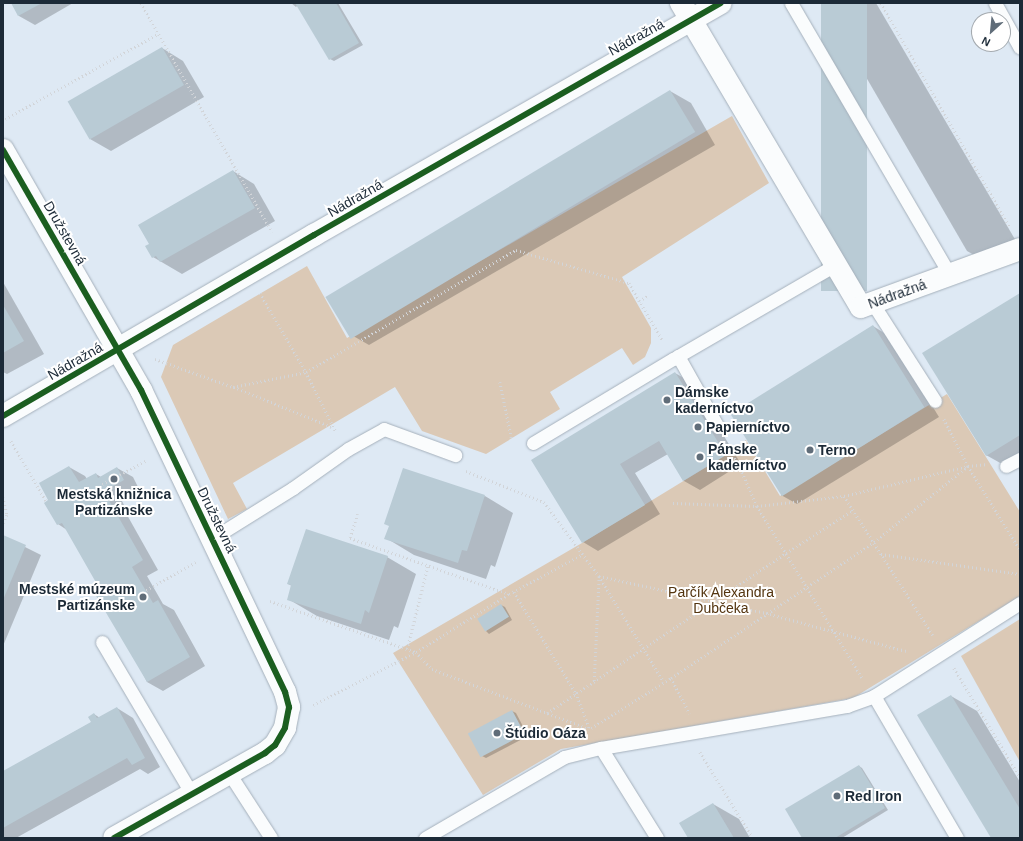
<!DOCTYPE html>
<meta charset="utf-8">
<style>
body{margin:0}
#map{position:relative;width:1023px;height:841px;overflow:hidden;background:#dee9f4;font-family:Helvetica,sans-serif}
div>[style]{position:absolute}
.green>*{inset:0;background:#dbc9b6}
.shadow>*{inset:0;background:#0003}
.building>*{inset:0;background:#b9cbd5;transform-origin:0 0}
.path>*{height:2.5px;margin-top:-1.25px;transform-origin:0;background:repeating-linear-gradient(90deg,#d2d5d9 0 1px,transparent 0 4px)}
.roads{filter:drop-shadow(0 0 1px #a5b0bb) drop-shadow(0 0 1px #a5b0bb)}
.service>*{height:13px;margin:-6.5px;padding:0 6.5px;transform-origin:6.5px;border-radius:6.5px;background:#fafcfd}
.minor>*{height:22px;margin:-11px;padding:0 11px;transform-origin:11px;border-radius:11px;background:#fafcfd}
.cycleway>*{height:6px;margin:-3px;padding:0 3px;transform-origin:3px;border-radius:3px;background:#1b5e20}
.dots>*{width:11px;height:11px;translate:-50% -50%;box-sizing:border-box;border:2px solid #fff;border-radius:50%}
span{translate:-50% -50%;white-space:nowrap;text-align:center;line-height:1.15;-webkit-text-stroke:4px #fff;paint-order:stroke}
.street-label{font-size:14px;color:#1c2a37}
.poi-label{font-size:14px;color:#1c2a37;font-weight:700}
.left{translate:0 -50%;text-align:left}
.right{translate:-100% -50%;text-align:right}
.park-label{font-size:14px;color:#53340f}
.frame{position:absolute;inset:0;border:4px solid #1c2a37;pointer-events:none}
.north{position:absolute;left:971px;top:12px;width:40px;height:40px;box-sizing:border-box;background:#fff;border:1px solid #a4aaaf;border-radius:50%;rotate:207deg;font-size:11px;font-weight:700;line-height:16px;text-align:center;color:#1c2a37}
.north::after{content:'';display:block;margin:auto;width:14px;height:18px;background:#606d79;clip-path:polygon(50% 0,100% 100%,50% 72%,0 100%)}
</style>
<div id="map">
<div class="green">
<i style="clip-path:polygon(732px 116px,769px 183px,622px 277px,651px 328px,651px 343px,645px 357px,633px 365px,622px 348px,550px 392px,560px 409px,486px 454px,422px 431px,395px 387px,233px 483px,247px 509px,228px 519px,161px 377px,173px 345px,307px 266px,347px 338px)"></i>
<i style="clip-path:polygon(947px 394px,1020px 512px,1020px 596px,853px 698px,561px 749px,483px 795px,393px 653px,582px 543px,726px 455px,746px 440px,780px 496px)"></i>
<i style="clip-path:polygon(1020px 619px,1020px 762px,961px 656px)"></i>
</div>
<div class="shadow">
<i style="clip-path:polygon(12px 3px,73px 3px,35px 25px,19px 16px)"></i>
<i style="clip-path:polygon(291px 3px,338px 3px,363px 45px,334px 61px,330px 59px,298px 5px,296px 7px)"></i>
<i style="clip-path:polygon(823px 3px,876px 3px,1016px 241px,983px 260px,967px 251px)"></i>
<i style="clip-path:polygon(162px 48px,183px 61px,204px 97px,111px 151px,90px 139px)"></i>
<i style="clip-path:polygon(670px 91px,691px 103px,715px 145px,369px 345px,348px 333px)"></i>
<i style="clip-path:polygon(233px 171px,254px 184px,275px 221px,182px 274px,153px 257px)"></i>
<i style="clip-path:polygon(3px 282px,44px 354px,7px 374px,3px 372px)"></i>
<i style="clip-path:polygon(1020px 295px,1020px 454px,1002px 464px,986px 455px)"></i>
<i style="clip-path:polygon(873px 326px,889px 336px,939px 417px,797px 504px,781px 495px)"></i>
<i style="clip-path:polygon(675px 373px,691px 382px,741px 464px,700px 490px,684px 481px,668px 454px,635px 473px,660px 514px,598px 551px,583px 542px,533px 460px)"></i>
<i style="clip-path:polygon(69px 467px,85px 476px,87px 479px,96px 474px,101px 477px,117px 468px,133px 477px,139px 489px,121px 499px,124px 505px,122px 506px,158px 570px,147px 576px,163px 604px,174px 610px,205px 666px,163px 691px,147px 682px,100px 586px,67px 530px,58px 524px,50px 500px)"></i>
<i style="clip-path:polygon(485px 496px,513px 513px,495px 567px,491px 565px,486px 579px,414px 555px,386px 538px)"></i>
<i style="clip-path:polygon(3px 536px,41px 555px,3px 646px)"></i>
<i style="clip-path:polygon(387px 557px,416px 574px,398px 628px,394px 626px,389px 640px,317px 616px,288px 599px,292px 586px,288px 584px)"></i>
<i style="clip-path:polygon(501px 605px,505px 607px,512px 620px,489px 634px,486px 631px)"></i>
<i style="clip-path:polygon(951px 696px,977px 711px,1020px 782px,1020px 838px,993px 838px)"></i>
<i style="clip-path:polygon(117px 708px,133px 718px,160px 767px,148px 774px,140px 769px,16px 838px,3px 838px,3px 772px,92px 722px,94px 714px,100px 718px)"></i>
<i style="clip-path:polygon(512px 711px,516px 713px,528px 736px,486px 758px,482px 756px)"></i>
<i style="clip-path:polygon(859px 766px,862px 768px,888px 810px,842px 838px,804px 838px)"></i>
<i style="clip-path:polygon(713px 804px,739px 819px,750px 838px,689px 838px)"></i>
</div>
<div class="building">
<i style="clip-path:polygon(11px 3px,42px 3px,18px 16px)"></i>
<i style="clip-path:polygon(295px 3px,336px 3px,359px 43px,329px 60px)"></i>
<i style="left:821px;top:3px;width:46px;height:288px"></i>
<i style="left:162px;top:47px;width:44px;height:109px;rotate:60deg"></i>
<i style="left:670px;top:90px;width:49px;height:402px;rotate:59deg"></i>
<i style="clip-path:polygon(233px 170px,255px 208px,160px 262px,156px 256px,152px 258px,145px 246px,149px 244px,138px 225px)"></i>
<i style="clip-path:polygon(1020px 293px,1020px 435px,986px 456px,922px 353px)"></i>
<i style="clip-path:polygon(3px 305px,24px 341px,3px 353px)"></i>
<i style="left:873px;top:325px;width:97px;height:168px;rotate:58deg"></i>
<i style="clip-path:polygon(675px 372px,726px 455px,683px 481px,659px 441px,620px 464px,645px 505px,582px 543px,531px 460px)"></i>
<i style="clip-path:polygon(69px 466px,79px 482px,96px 473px,98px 478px,117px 467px,124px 480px,106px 490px,109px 496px,107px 497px,143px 560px,132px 567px,153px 603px,158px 600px,190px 657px,147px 682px,92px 589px,98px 586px,62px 523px,57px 525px,44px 503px,48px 500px,39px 483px)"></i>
<i style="clip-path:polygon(403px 468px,485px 495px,467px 551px,462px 550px,458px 563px,384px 539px,389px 526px,384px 524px)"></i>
<i style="clip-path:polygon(306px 529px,388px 556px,369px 613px,365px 610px,361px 624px,287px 600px,291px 585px,287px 584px)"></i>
<i style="clip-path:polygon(3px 535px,26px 545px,3px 600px)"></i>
<i style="left:501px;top:604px;width:15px;height:28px;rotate:58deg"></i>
<i style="clip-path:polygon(951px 695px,1020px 809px,1020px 838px,991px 838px,917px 715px)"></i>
<i style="clip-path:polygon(117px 707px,145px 758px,132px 765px,127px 758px,3px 828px,3px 771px,91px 722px,88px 717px,94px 713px,97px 718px)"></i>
<i style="left:512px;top:710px;width:27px;height:50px;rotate:62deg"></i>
<i style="clip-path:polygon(859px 765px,885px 808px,835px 838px,802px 838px,785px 809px)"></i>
<i style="clip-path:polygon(713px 803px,734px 838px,688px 838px,679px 823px)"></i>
</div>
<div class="path">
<i style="left:141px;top:3px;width:264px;rotate:60.2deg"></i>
<i style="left:881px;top:3px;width:258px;rotate:60.1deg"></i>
<i style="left:5px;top:119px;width:175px;rotate:-29.1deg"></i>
<i style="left:260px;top:293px;width:91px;rotate:59.8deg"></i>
<i style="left:306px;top:372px;width:243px;rotate:-30.2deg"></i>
<i style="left:516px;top:250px;width:118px;rotate:16.3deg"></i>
<i style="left:629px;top:283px;width:67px;rotate:59.6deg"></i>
<i style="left:639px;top:301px;width:12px;rotate:-31deg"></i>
<i style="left:155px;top:359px;width:83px;rotate:19.7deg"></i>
<i style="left:233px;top:387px;width:75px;rotate:-11.6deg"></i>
<i style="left:306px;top:372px;width:67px;rotate:63.4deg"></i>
<i style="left:500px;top:382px;width:59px;rotate:78.3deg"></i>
<i style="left:234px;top:387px;width:106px;rotate:22.2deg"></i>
<i style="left:944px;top:419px;width:53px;rotate:62.9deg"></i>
<i style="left:968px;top:466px;width:99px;rotate:58.2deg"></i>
<i style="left:11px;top:441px;width:69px;rotate:59.7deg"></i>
<i style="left:727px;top:444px;width:24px;rotate:60deg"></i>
<i style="left:739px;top:465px;width:45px;rotate:66.3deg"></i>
<i style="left:757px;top:506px;width:203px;rotate:58.5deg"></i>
<i style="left:466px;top:471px;width:84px;rotate:21.7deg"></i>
<i style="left:544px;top:502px;width:92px;rotate:53.4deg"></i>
<i style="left:599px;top:576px;width:124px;rotate:58.5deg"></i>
<i style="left:102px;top:484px;width:51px;rotate:-28.1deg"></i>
<i style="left:844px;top:496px;width:165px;rotate:57.4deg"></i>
<i style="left:3px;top:497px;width:18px;rotate:77deg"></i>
<i style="left:7px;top:515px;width:10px;rotate:114deg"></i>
<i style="left:673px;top:503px;width:84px;rotate:2deg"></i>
<i style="left:757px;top:506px;width:88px;rotate:-6.6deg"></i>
<i style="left:844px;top:496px;width:128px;rotate:-13.6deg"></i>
<i style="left:968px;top:466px;width:20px;rotate:-6deg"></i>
<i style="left:358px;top:514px;width:25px;rotate:108deg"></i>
<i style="left:350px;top:538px;width:169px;rotate:19.4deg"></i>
<i style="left:881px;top:554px;width:140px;rotate:8.2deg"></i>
<i style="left:146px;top:590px;width:57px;rotate:-29.2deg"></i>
<i style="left:514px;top:592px;width:119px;rotate:58.5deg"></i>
<i style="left:576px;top:693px;width:39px;rotate:69deg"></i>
<i style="left:270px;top:601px;width:155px;rotate:19.3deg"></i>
<i style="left:416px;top:652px;width:23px;rotate:47deg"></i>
<i style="left:432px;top:669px;width:168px;rotate:20.9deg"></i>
<i style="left:407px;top:649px;width:87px;rotate:-76deg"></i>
<i style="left:954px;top:668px;width:127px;rotate:58.8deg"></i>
<i style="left:671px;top:678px;width:40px;rotate:62deg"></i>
<i style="left:594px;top:681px;width:105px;rotate:-87.3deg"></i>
<i style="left:599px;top:576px;width:171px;rotate:12.5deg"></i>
<i style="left:766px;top:613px;width:145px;rotate:15.2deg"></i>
<i style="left:313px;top:705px;width:116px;rotate:-27.2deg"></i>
<i style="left:416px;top:652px;width:110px;rotate:-31.9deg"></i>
<i style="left:509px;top:594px;width:84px;rotate:-28.4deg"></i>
<i style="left:547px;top:713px;width:288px;rotate:-33.8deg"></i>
<i style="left:786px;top:553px;width:80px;rotate:-32.7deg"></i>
<i style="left:591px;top:728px;width:94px;rotate:-32deg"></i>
<i style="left:671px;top:678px;width:244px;rotate:-33.8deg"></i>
<i style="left:874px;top:542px;width:121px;rotate:-39deg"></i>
<i style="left:700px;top:752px;width:101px;rotate:58.4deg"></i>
</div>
<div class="roads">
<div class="service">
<i style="left:791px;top:3px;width:315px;rotate:59.7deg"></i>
<i style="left:995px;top:3px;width:51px;rotate:60.9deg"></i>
<i style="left:873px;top:304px;width:115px;rotate:57.4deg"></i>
<i style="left:678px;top:356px;width:81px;rotate:60.6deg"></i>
<i style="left:533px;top:443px;width:163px;rotate:-31deg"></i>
<i style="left:673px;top:359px;width:187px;rotate:-30.1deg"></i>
<i style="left:1006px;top:466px;width:16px;rotate:-27deg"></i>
<i style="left:213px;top:538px;width:94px;rotate:-32deg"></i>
<i style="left:293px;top:488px;width:67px;rotate:-35.3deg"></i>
<i style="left:348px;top:449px;width:41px;rotate:-29.1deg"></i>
<i style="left:384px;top:429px;width:76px;rotate:20.1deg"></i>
<i style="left:102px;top:642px;width:177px;rotate:59.4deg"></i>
<i style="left:874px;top:696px;width:164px;rotate:59.7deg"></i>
<i style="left:601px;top:748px;width:106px;rotate:58.1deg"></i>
<i style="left:229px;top:773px;width:77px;rotate:57.1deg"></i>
<i style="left:425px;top:838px;width:161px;rotate:-30.2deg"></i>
<i style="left:564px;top:757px;width:38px;rotate:-14deg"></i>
<i style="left:601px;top:748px;width:250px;rotate:-9.7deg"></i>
<i style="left:847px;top:706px;width:29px;rotate:-20deg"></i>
<i style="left:874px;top:696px;width:173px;rotate:-32.5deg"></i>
</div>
<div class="minor">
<i style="left:681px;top:3px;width:353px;rotate:59.4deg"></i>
<i style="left:861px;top:307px;width:169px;rotate:-20deg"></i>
<i style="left:3px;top:150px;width:277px;rotate:60.1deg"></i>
<i style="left:141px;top:390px;width:335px;rotate:64.5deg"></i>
<i style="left:285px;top:692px;width:16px;rotate:75deg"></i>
<i style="left:289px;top:707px;width:21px;rotate:101deg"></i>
<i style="left:285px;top:728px;width:20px;rotate:120deg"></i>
<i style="left:275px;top:745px;width:13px;rotate:141deg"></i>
<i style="left:265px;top:753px;width:173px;rotate:150.6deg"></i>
<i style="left:3px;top:416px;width:360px;rotate:-30.2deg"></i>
<i style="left:314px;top:235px;width:468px;rotate:-29.7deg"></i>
</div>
</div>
<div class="cycleway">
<i style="left:3px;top:150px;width:277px;rotate:60.1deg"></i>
<i style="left:141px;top:390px;width:335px;rotate:64.5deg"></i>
<i style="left:285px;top:692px;width:16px;rotate:75deg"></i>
<i style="left:289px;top:707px;width:21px;rotate:101deg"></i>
<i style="left:285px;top:728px;width:20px;rotate:120deg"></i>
<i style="left:275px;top:745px;width:13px;rotate:141deg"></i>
<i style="left:265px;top:753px;width:173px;rotate:150.6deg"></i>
<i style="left:3px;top:416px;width:360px;rotate:-30.2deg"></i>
<i style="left:314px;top:235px;width:468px;rotate:-29.7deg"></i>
</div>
<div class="dots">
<i style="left:667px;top:400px;background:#606d79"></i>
<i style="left:698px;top:427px;background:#606d79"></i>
<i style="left:810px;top:450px;background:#606d79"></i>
<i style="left:700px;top:457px;background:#606d79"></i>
<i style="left:114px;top:479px;background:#606d79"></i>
<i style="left:143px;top:597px;background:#606d79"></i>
<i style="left:497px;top:733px;background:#606d79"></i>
<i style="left:837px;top:796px;background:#606d79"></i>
</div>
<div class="street-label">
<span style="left:636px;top:37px;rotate:-29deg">Nádražná</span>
<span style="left:355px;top:198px;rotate:-30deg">Nádražná</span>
<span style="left:65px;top:233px;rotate:60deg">Družstevná</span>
<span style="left:897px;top:294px;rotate:-20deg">Nádražná</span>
<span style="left:75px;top:361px;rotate:-30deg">Nádražná</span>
<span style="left:217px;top:520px;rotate:64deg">Družstevná</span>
</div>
<div class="poi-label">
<span class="left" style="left:675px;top:400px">Dámske<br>kaderníctvo</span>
<span class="left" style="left:706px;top:427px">Papierníctvo</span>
<span class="left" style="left:708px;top:457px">Pánske<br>kaderníctvo</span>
<span class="left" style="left:818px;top:450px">Terno</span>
<span style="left:114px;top:502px">Mestská knižnica<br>Partizánske</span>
<span class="right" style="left:135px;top:597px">Mestské múzeum<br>Partizánske</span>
<span class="left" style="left:505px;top:733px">Štúdio Oáza</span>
<span class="left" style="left:845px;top:796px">Red Iron</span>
</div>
<div class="park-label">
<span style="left:721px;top:600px">Parčík Alexandra<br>Dubčeka</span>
</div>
<div class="frame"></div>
<div class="north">N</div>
</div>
